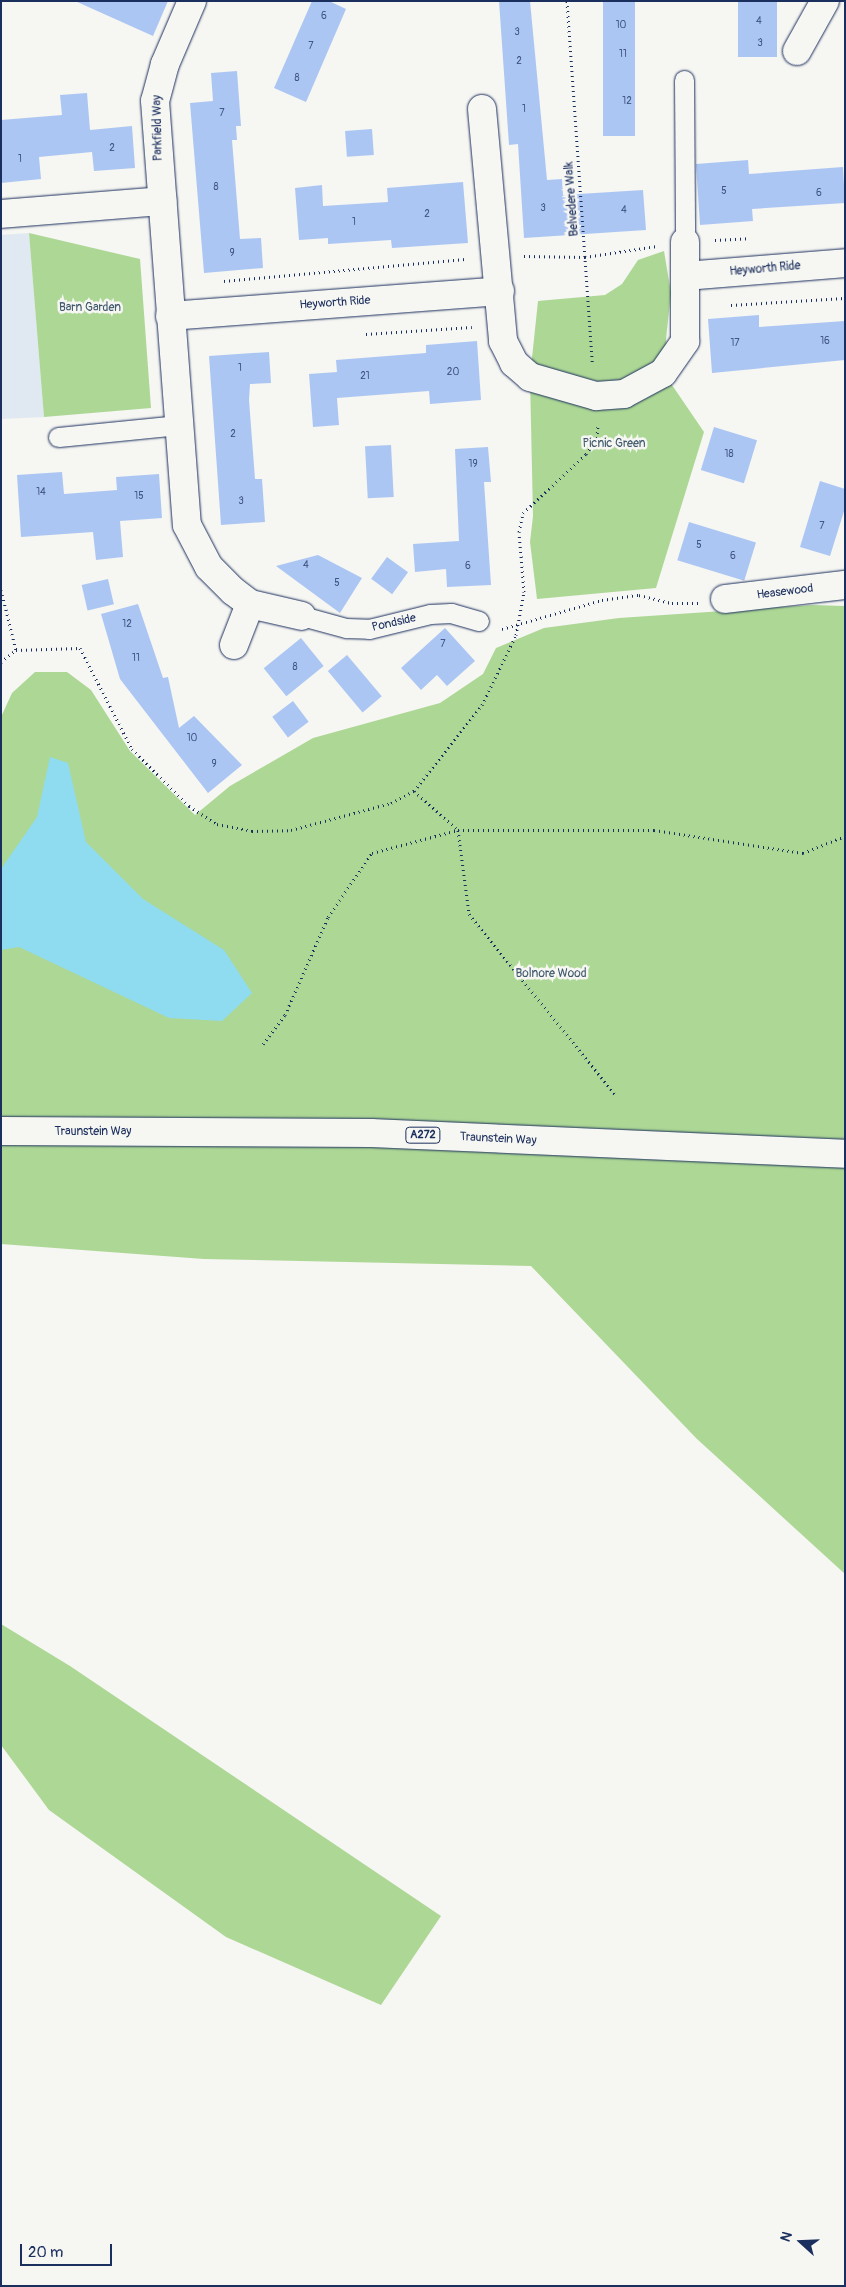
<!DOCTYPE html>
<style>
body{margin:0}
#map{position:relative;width:846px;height:2287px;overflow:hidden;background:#f6f6f2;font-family:Pangolin,sans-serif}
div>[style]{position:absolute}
.built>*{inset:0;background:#e0e8f2}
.green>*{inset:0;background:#add795}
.water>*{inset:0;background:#8fdbef}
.building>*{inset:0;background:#acc6f3;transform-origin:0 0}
.path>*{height:3px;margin-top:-1.5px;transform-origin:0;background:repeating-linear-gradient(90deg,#1b2f5e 0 1px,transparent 0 5px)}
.roads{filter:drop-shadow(0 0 1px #1b2f5e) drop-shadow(0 0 1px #1b2f5e)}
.lane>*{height:19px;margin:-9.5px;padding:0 9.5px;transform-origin:9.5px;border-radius:9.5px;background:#f6f6f2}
.street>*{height:28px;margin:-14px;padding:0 14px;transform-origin:14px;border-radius:14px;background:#f6f6f2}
.highway>*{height:28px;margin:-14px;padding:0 14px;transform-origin:14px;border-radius:14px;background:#f6f6f2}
span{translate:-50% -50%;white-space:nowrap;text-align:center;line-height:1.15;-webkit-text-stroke:5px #f6f6f2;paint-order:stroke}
.number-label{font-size:10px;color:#3f5583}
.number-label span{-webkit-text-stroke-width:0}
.shield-label span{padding:1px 4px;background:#f6f6f2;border:1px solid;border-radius:4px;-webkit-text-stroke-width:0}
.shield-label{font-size:11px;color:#1b2f5e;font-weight:700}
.street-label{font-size:12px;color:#1b2f5e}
.park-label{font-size:12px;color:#40596c}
.frame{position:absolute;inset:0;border:2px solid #1b2f5e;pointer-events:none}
.north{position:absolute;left:776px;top:2217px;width:50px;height:50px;-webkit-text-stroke:4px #f6f6f2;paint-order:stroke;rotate:290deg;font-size:14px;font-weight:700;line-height:20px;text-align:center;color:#1b2f5e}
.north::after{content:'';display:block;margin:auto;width:18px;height:22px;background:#1b2f5e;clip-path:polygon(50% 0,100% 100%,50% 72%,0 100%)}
.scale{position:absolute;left:20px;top:2244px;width:92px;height:22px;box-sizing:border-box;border:2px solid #1b2f5e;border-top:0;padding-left:6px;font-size:15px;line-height:18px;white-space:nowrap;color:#1b2f5e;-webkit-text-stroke:4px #f6f6f2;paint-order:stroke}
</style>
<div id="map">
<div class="built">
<i style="clip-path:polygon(29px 233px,44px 417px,1px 419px,1px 235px)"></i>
</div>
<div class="green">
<i style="clip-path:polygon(29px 233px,140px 259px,151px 408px,44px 417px)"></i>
<i style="clip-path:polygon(664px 251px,671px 293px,666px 339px,672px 385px,704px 432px,656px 588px,537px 599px,530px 542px,533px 516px,530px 377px,538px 301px,605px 295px,622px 284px,638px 260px)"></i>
<i style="clip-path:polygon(812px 605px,845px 606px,845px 1574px,697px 1439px,531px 1266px,204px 1259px,1px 1244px,1px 717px,12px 693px,35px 672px,67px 672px,91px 690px,130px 751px,195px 815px,230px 786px,313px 738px,440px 703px,483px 674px,496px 648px,544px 628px,619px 618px)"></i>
<i style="clip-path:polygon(1px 1624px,70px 1666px,441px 1916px,381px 2005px,226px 1937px,49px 1810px,1px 1745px)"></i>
</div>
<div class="water">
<i style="clip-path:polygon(50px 757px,68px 763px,86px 842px,143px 899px,224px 950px,252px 993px,222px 1021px,169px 1018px,19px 947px,1px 950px,1px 869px,37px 817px)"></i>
</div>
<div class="building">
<i style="clip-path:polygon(75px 1px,168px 1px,153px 36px)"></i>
<i style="clip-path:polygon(312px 1px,329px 1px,346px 9px,306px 102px,274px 88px)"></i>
<i style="clip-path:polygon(499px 1px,530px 1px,547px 180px,562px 179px,563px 195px,643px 190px,646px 230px,524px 238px,518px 144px,509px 145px)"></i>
<i style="left:603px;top:1px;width:32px;height:135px"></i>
<i style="left:738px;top:1px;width:39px;height:56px"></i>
<i style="clip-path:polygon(237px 71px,241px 126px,236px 126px,237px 140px,232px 140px,240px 239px,261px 238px,263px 268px,204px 273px,190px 103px,213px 101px,211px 73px)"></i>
<i style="clip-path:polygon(87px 93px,90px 130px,132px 126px,135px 168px,94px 171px,92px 152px,39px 157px,41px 179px,1px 183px,1px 120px,62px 115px,60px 95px)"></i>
<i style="left:372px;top:129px;width:26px;height:27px;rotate:86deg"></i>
<i style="clip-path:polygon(748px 160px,749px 174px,843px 167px,845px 203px,752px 209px,753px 221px,700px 225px,696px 164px)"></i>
<i style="clip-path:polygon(463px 182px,468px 243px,392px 248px,391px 240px,328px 244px,328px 238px,299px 240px,295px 188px,322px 185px,323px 206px,388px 202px,387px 188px)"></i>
<i style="clip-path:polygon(759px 315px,759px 327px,845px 321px,845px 360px,712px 373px,708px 319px)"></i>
<i style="clip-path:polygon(477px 341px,481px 400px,430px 404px,429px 391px,337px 398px,339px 425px,313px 427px,309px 374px,337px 372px,336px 360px,426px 353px,426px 345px)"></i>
<i style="clip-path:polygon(269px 352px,271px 383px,250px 384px,249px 400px,255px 479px,262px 479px,265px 522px,221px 525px,209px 356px)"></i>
<i style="left:714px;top:427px;width:45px;height:45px;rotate:17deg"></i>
<i style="left:391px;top:445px;width:52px;height:26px;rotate:87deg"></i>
<i style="clip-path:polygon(488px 447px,491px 482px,484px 482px,491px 585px,447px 587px,446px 569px,415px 572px,413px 544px,459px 541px,455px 449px)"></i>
<i style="clip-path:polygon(62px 472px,64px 494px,117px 490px,116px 477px,159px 474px,162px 518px,120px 521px,123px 557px,96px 560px,93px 532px,21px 537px,17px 475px)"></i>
<i style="clip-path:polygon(820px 481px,845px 489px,845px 508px,830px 556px,800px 547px)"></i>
<i style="left:689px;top:522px;width:70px;height:40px;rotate:17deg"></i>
<i style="clip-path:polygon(318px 555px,362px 578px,340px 613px,276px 566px)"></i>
<i style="left:387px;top:557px;width:26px;height:27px;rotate:36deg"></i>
<i style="left:108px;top:579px;width:26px;height:27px;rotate:77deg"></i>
<i style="clip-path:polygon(138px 604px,163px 678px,168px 677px,179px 728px,194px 716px,242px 765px,208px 793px,120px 679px,101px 614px)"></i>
<i style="clip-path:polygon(445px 628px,475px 661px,447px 686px,437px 675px,421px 690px,401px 668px)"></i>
<i style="left:301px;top:638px;width:36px;height:48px;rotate:51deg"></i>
<i style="left:347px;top:655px;width:54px;height:25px;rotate:50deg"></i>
<i style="left:293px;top:701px;width:26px;height:26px;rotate:53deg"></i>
</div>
<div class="path">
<i style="left:567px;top:1px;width:363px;rotate:86deg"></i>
<i style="left:715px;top:240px;width:34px;rotate:-3deg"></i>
<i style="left:524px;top:256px;width:61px;rotate:0.9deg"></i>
<i style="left:585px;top:257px;width:73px;rotate:-8.7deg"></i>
<i style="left:224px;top:281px;width:242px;rotate:-5.2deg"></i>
<i style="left:731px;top:305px;width:114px;rotate:-3.5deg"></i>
<i style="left:366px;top:334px;width:106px;rotate:-3.8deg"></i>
<i style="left:1px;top:590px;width:62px;rotate:76deg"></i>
<i style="left:502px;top:629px;width:104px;rotate:-16.2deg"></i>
<i style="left:602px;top:600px;width:37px;rotate:-8deg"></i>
<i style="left:639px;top:595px;width:34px;rotate:14deg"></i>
<i style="left:672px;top:603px;width:26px"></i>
<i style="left:1px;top:662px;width:19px;rotate:-39deg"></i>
<i style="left:16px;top:650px;width:64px;rotate:-1.8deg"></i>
<i style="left:80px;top:648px;width:114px;rotate:62.8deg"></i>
<i style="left:132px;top:749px;width:81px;rotate:45deg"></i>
<i style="left:189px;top:806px;width:33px;rotate:33deg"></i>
<i style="left:217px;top:824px;width:36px;rotate:11deg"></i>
<i style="left:252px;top:831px;width:39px;rotate:-1deg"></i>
<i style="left:291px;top:830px;width:104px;rotate:-15.1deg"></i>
<i style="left:391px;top:803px;width:26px;rotate:-28deg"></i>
<i style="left:414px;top:791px;width:110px;rotate:-51.7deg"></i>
<i style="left:482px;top:705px;width:78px;rotate:-64.1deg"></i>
<i style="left:516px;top:635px;width:44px;rotate:-79.5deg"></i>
<i style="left:524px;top:592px;width:60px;rotate:-94.8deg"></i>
<i style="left:519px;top:532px;width:19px;rotate:-78deg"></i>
<i style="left:523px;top:513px;width:86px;rotate:-43.1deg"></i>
<i style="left:586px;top:454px;width:19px;rotate:-55deg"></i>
<i style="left:597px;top:438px;width:14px;rotate:-86deg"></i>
<i style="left:414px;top:791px;width:59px;rotate:41.6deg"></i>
<i style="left:458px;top:830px;width:85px;rotate:82.5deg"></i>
<i style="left:469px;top:914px;width:232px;rotate:51deg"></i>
<i style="left:263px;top:1044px;width:36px;rotate:-53deg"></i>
<i style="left:285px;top:1015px;width:107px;rotate:-66.3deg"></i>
<i style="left:328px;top:917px;width:78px;rotate:-55.5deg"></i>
<i style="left:372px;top:853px;width:89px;rotate:-15deg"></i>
<i style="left:458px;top:830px;width:196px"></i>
<i style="left:654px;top:830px;width:151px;rotate:8.8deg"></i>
<i style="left:803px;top:853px;width:45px;rotate:-22deg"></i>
</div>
<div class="roads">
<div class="lane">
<i style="left:684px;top:80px;width:162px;rotate:89.6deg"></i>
<i style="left:58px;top:437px;width:122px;rotate:-5.7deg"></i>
<i style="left:302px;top:616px;width:46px;rotate:15.3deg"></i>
<i style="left:346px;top:628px;width:23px;rotate:2deg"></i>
<i style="left:369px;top:629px;width:63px;rotate:-13.8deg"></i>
<i style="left:430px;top:614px;width:21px;rotate:-3deg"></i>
<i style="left:451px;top:613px;width:29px;rotate:16deg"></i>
</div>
<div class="street">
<i style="left:192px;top:1px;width:69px;rotate:113.2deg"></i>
<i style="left:165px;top:64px;width:38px;rotate:105deg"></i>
<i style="left:155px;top:101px;width:425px;rotate:85.7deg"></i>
<i style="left:187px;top:525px;width:47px;rotate:62.4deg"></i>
<i style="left:209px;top:567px;width:34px;rotate:45deg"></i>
<i style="left:233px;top:591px;width:21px;rotate:37deg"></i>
<i style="left:250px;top:604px;width:53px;rotate:13deg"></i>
<i style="left:797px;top:51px;width:57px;rotate:-60.8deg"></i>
<i style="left:482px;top:109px;width:233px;rotate:84.8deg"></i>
<i style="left:503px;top:341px;width:25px;rotate:63deg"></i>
<i style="left:514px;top:363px;width:21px;rotate:41deg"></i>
<i style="left:530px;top:377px;width:69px;rotate:16.1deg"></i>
<i style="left:596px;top:396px;width:28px;rotate:-4deg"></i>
<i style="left:624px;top:394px;width:44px;rotate:-28.3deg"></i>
<i style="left:663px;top:373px;width:39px;rotate:-55deg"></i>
<i style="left:685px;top:341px;width:65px;rotate:-90deg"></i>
<i style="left:685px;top:276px;width:161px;rotate:-4.6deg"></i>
<i style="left:1px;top:214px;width:162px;rotate:-4.6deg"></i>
<i style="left:685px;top:242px;width:34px;rotate:90deg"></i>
<i style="left:170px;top:316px;width:331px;rotate:-4.3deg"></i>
<i style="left:725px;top:599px;width:121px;rotate:-6.7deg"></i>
<i style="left:234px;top:645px;width:44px;rotate:-68.7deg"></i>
</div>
<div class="highway">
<i style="left:1px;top:1131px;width:370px;rotate:0.3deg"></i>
<i style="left:371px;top:1133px;width:474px;rotate:2.5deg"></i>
</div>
</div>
<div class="number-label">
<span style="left:324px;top:17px">6</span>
<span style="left:759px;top:22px">4</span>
<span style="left:621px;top:26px">10</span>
<span style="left:517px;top:33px">3</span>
<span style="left:760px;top:44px">3</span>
<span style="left:311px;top:47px">7</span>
<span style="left:623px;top:55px">11</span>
<span style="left:519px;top:62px">2</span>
<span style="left:297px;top:79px">8</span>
<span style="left:627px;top:102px">12</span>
<span style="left:524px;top:110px">1</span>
<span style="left:222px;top:114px">7</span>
<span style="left:112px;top:149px">2</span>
<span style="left:20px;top:160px">1</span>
<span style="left:216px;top:188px">8</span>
<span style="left:724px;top:192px">5</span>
<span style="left:819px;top:194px">6</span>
<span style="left:543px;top:209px">3</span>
<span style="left:624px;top:211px">4</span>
<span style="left:427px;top:215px">2</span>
<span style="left:354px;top:223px">1</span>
<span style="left:232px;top:254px">9</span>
<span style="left:825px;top:342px">16</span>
<span style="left:735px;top:344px">17</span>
<span style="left:240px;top:369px">1</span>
<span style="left:453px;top:373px">20</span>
<span style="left:365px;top:377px">21</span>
<span style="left:233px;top:435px">2</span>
<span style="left:729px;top:455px">18</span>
<span style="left:473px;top:465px">19</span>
<span style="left:41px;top:493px">14</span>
<span style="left:139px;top:497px">15</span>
<span style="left:241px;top:502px">3</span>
<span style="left:822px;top:527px">7</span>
<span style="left:699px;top:546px">5</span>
<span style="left:733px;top:557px">6</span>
<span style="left:306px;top:566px">4</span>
<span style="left:468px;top:567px">6</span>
<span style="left:337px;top:584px">5</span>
<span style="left:127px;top:625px">12</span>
<span style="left:443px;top:645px">7</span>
<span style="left:136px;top:659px">11</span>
<span style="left:295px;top:668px">8</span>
<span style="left:192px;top:739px">10</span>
<span style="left:214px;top:765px">9</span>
</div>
<div class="shield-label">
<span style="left:423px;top:1135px">A272</span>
</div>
<div class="street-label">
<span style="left:158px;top:128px;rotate:-91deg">Parkfield Way</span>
<span style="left:572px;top:199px;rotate:-94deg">Belvedere Walk</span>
<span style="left:765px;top:269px;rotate:-5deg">Heyworth Ride</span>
<span style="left:335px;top:303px;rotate:-4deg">Heyworth Ride</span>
<span style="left:785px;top:592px;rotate:-7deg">Heasewood</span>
<span style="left:394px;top:623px;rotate:-13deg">Pondside</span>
<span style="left:93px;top:1132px">Traunstein Way</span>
<span style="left:498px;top:1139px;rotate:3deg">Traunstein Way</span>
</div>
<div class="park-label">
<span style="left:90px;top:308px">Barn Garden</span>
<span style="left:614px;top:444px">Picnic Green</span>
<span style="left:551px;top:974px">Bolnore Wood</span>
</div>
<div class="frame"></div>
<div class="north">N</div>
<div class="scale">20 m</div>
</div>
